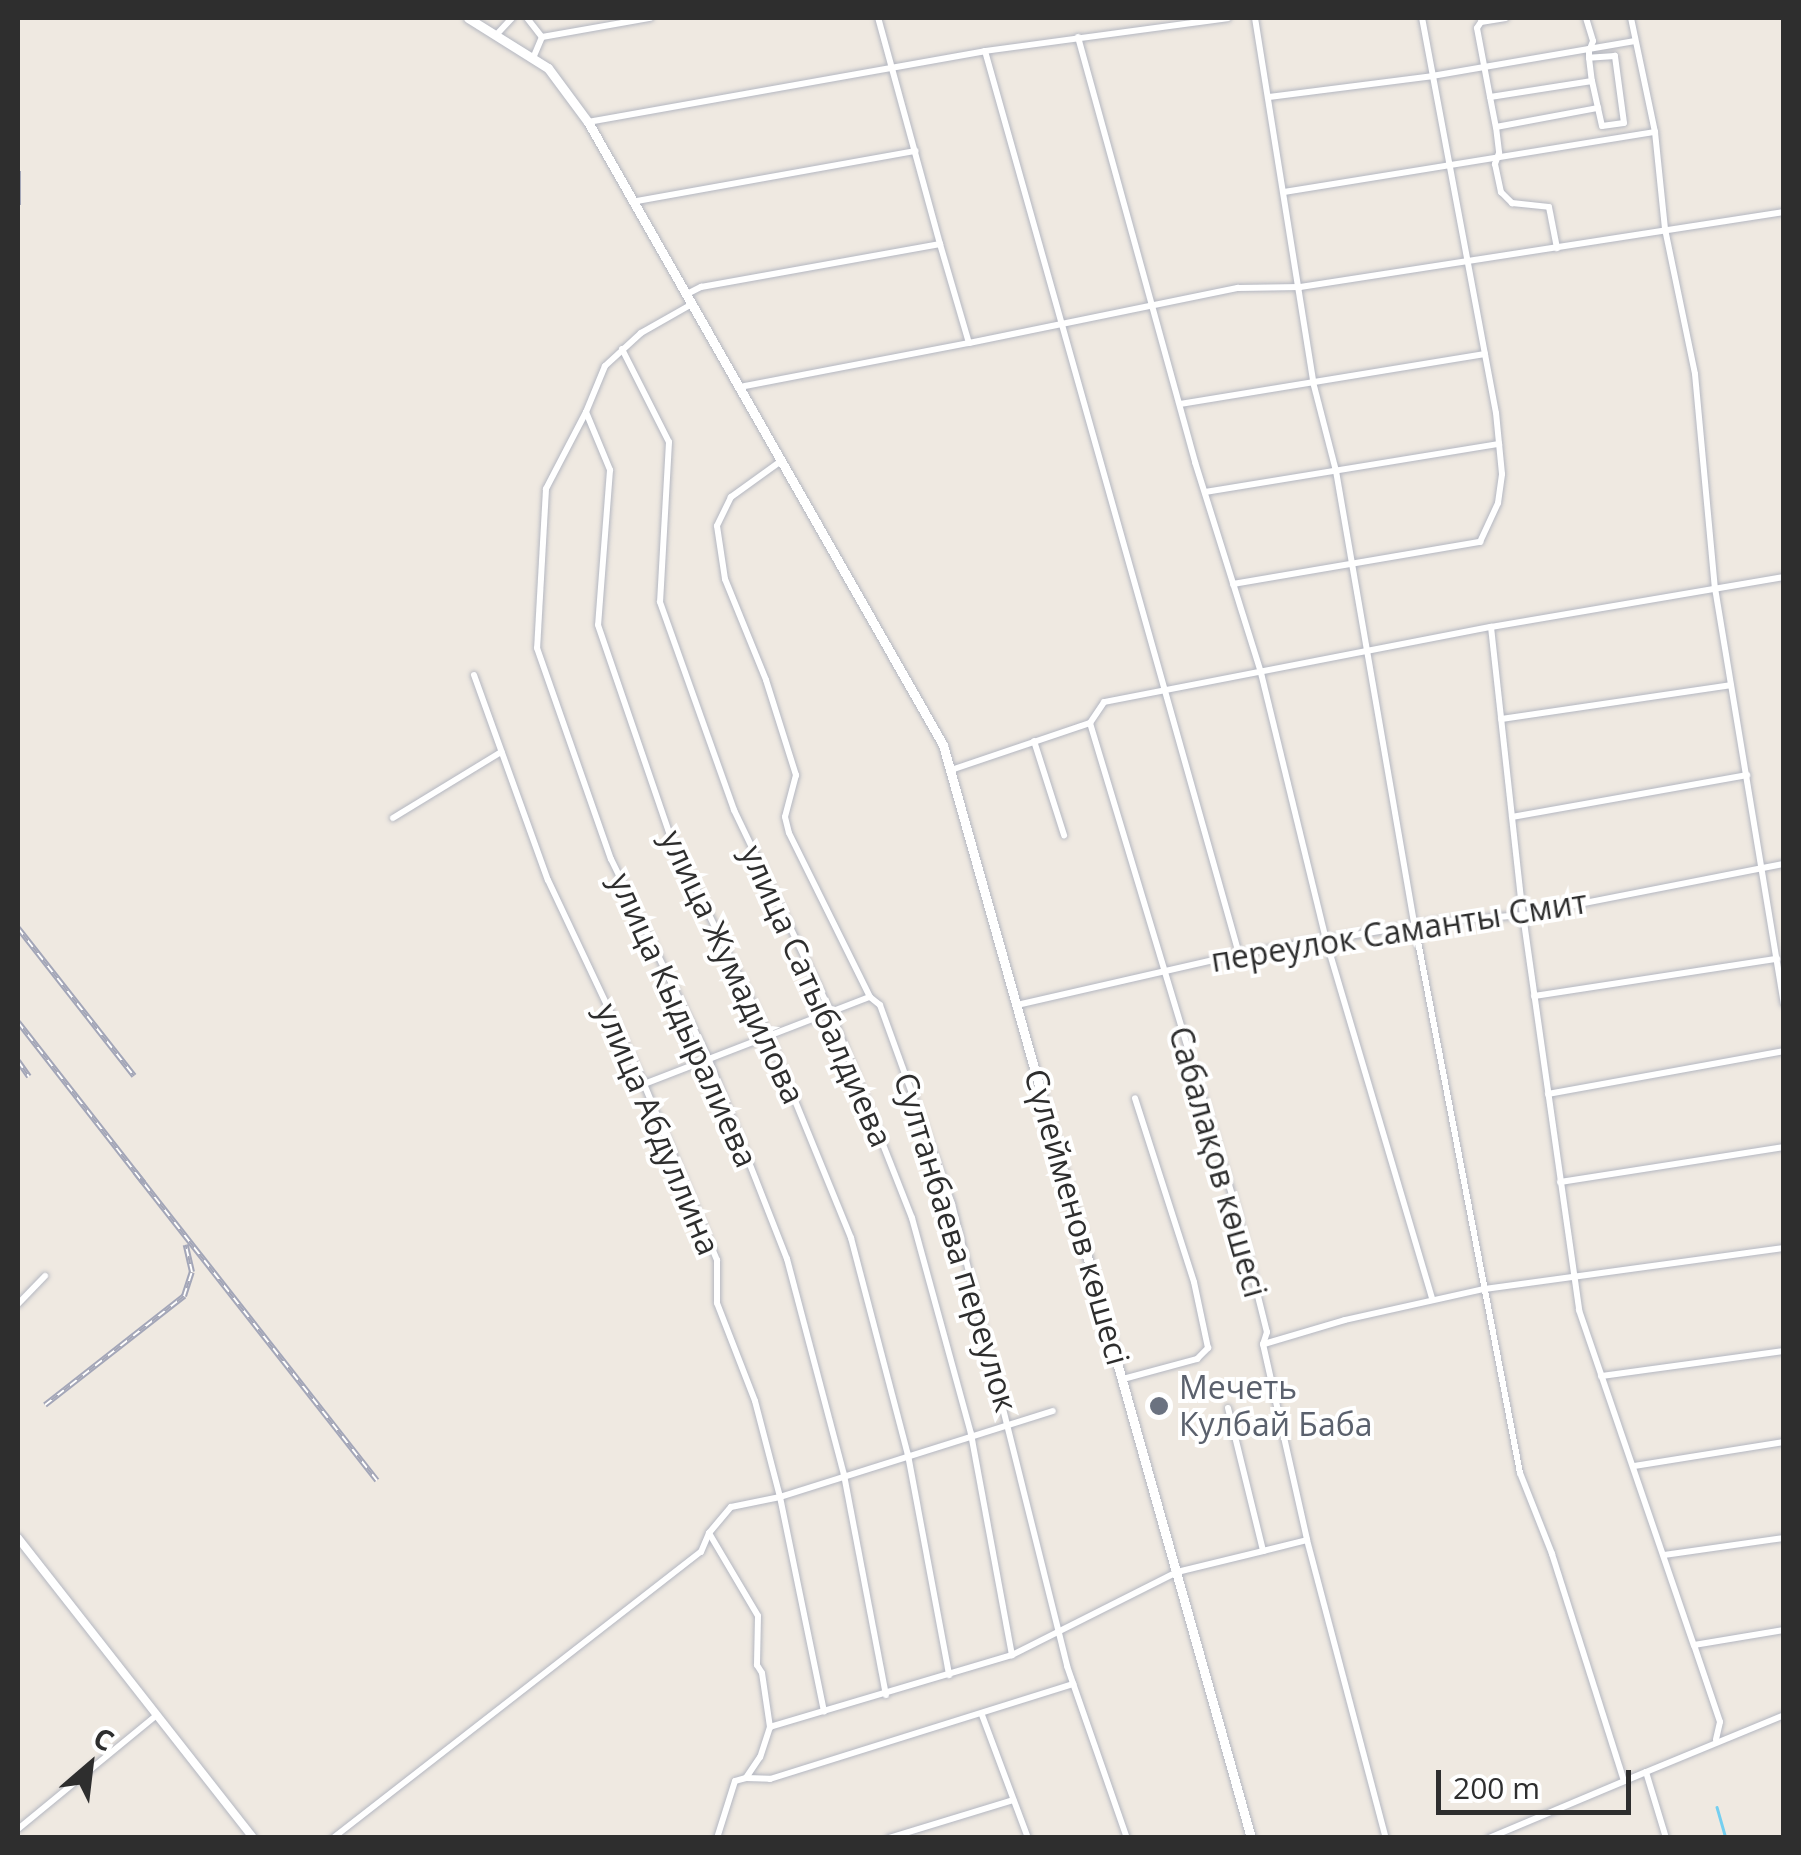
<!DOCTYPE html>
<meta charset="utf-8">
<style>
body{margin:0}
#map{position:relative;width:1801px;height:1855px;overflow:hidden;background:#efe9e1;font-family:"Open Sans",sans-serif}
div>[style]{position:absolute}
.stream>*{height:2.5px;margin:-1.25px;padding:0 1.25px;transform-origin:1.25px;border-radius:1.25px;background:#75cff0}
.roads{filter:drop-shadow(0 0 2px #b4b7c1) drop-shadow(0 0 2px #b4b7c1)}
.minor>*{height:6px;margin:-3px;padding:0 3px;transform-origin:3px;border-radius:3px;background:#fff}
.tertiary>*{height:8px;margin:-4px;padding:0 4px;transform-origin:4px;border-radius:4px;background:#fff}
.secondary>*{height:9px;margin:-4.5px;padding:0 4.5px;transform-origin:4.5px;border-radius:4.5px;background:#fff}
.rail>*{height:6px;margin-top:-3px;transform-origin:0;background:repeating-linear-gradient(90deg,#fff 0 8px,#a3a6b8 0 16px);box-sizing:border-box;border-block:2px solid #a3a6b8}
.dots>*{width:28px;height:28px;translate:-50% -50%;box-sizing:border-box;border:5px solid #fff;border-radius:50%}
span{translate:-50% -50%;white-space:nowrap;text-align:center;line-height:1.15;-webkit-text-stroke:8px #fff;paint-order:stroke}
.street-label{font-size:32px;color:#2e2e2e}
.worship-label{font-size:32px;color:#5b616d}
.left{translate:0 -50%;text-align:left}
.frame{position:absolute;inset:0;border:20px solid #2e2e2e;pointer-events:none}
.north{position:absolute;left:40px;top:1715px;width:100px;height:100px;-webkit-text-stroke:8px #fff;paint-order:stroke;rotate:28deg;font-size:28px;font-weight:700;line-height:40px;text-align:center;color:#2e2e2e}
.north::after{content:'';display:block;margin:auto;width:35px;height:45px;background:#2e2e2e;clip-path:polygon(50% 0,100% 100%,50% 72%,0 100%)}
.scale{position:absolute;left:1436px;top:1770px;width:195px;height:45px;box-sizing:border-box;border:5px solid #2e2e2e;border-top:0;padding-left:12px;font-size:30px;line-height:35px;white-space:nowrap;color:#2e2e2e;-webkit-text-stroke:8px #fff;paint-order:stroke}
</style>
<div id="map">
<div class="stream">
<i style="left:1717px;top:1807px;width:32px;rotate:74deg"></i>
</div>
<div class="roads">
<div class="minor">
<i style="left:527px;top:18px;width:24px;rotate:52deg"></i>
<i style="left:542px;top:37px;width:21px;rotate:113deg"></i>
<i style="left:1255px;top:18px;width:369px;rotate:80.9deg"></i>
<i style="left:1313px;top:382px;width:92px;rotate:75.5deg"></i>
<i style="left:1336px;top:471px;width:462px;rotate:80.2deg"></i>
<i style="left:1415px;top:926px;width:557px;rotate:79.13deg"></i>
<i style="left:1520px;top:1473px;width:87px;rotate:68.4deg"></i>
<i style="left:1552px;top:1554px;width:238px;rotate:72.4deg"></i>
<i style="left:1586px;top:18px;width:24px;rotate:73deg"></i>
<i style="left:1593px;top:41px;width:9px;rotate:111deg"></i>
<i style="left:1631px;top:18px;width:116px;rotate:78.1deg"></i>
<i style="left:1655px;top:132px;width:98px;rotate:84.1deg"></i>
<i style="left:1665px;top:229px;width:148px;rotate:78.3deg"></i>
<i style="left:1695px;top:374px;width:215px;rotate:84.7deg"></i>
<i style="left:1715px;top:588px;width:421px;rotate:80.6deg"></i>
<i style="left:498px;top:33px;width:21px;rotate:-47deg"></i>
<i style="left:542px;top:37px;width:110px;rotate:-10deg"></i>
<i style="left:1078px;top:37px;width:441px;rotate:74.6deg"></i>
<i style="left:1195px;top:462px;width:221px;rotate:72.6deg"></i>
<i style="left:1261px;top:673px;width:282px;rotate:76.3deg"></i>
<i style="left:1328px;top:947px;width:367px;rotate:73.5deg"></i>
<i style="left:1589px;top:49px;width:9px;rotate:90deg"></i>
<i style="left:1589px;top:58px;width:23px;rotate:83deg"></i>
<i style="left:1592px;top:81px;width:46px;rotate:77.5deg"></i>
<i style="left:1602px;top:126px;width:22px;rotate:-8deg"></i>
<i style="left:1624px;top:123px;width:68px;rotate:-97.7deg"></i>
<i style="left:1615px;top:56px;width:26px;rotate:176deg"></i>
<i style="left:985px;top:51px;width:938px;rotate:74.29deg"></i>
<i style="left:1592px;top:81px;width:103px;rotate:171.1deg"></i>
<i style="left:1490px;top:97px;width:31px;rotate:79deg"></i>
<i style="left:1496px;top:127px;width:104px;rotate:-10.6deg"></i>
<i style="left:1269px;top:97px;width:164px;rotate:-7.3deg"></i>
<i style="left:1432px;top:76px;width:206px;rotate:-9.8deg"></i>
<i style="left:1490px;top:97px;width:70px;rotate:-100.7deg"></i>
<i style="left:1477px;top:28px;width:7px;rotate:-56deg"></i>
<i style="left:1481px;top:22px;width:25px;rotate:-9deg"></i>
<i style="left:588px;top:122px;width:403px;rotate:-10.1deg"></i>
<i style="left:985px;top:51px;width:245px;rotate:-7.7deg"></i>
<i style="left:1496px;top:127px;width:26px;rotate:83deg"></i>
<i style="left:1499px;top:153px;width:12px;rotate:110deg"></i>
<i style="left:1495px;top:164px;width:29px;rotate:78deg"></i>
<i style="left:1501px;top:192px;width:16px;rotate:45deg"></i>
<i style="left:1512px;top:203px;width:37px;rotate:6deg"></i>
<i style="left:1549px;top:207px;width:42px;rotate:79deg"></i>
<i style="left:1284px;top:192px;width:376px;rotate:-9.2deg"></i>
<i style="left:637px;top:201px;width:283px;rotate:-10.2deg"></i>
<i style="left:940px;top:244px;width:103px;rotate:73.7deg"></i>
<i style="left:969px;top:343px;width:275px;rotate:-11.6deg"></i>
<i style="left:1238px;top:288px;width:62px;rotate:-0.9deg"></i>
<i style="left:1300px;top:287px;width:490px;rotate:-8.8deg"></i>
<i style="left:687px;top:294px;width:16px;rotate:-27deg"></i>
<i style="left:701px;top:287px;width:243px;rotate:-10.2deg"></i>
<i style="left:940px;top:244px;width:234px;rotate:-105.3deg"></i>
<i style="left:692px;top:304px;width:59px;rotate:150.4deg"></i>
<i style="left:641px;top:333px;width:49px;rotate:137.5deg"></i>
<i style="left:605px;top:366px;width:50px;rotate:112.4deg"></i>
<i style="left:586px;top:412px;width:63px;rotate:67.5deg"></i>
<i style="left:610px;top:470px;width:155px;rotate:94.4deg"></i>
<i style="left:598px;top:625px;width:222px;rotate:71.1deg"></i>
<i style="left:670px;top:835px;width:225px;rotate:63.9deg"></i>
<i style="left:769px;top:1037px;width:217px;rotate:67.8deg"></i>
<i style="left:851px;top:1238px;width:224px;rotate:75.3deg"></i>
<i style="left:908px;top:1455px;width:224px;rotate:79.4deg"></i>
<i style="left:622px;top:349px;width:104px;rotate:63.2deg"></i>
<i style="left:669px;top:442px;width:160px;rotate:93.2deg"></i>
<i style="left:660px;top:602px;width:221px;rotate:70.4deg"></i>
<i style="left:734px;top:810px;width:227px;rotate:64.4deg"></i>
<i style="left:832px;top:1015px;width:218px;rotate:68.5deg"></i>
<i style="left:912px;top:1218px;width:224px;rotate:74.7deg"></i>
<i style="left:971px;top:1434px;width:225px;rotate:79.5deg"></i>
<i style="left:740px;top:387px;width:233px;rotate:-10.9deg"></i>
<i style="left:1180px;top:404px;width:309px;rotate:-9.3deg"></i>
<i style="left:586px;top:412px;width:87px;rotate:117.5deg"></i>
<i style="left:546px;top:489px;width:159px;rotate:93.2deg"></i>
<i style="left:537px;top:648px;width:224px;rotate:70.7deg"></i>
<i style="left:611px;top:859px;width:224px;rotate:64deg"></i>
<i style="left:709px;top:1060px;width:214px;rotate:68.6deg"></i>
<i style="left:787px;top:1259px;width:223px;rotate:75.2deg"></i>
<i style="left:844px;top:1475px;width:224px;rotate:79.2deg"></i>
<i style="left:781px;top:461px;width:62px;rotate:144.2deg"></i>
<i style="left:731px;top:497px;width:32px;rotate:116deg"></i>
<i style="left:717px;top:526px;width:54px;rotate:81.4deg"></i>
<i style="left:725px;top:579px;width:109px;rotate:67.9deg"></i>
<i style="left:766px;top:680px;width:100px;rotate:72.5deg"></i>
<i style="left:796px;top:775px;width:43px;rotate:104.7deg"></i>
<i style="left:785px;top:817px;width:16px;rotate:76deg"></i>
<i style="left:789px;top:833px;width:183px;rotate:63.7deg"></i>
<i style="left:870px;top:997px;width:13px;rotate:39deg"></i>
<i style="left:880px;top:1005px;width:212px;rotate:70.1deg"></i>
<i style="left:952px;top:1204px;width:476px;rotate:76deg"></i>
<i style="left:1067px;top:1666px;width:182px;rotate:70.8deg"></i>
<i style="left:1205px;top:492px;width:298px;rotate:-9.3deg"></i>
<i style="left:1233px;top:584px;width:251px;rotate:-9.7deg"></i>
<i style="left:1480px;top:542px;width:43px;rotate:-65.2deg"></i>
<i style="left:1498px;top:503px;width:29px;rotate:-82deg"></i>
<i style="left:1502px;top:474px;width:61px;rotate:-95.6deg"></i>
<i style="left:1496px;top:413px;width:402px;rotate:-100.6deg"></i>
<i style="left:1491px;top:627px;width:290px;rotate:83.7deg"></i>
<i style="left:1523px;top:915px;width:399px;rotate:81.9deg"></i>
<i style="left:1579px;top:1310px;width:354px;rotate:71.1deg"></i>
<i style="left:1694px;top:1645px;width:91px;rotate:-9.5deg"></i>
<i style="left:474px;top:675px;width:218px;rotate:70.2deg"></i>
<i style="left:548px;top:880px;width:225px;rotate:64.8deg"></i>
<i style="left:644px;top:1084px;width:191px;rotate:67.5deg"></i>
<i style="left:717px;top:1260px;width:43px;rotate:90deg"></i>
<i style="left:717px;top:1303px;width:105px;rotate:68.8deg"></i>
<i style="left:755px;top:1401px;width:99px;rotate:75.4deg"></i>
<i style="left:780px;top:1497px;width:219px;rotate:78.4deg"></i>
<i style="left:1501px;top:719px;width:232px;rotate:-8.4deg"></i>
<i style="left:1090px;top:723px;width:506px;rotate:73.25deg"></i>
<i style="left:1236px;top:1208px;width:128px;rotate:76deg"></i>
<i style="left:1267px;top:1332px;width:13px;rotate:108deg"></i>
<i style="left:1263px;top:1344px;width:201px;rotate:77.3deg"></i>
<i style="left:1307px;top:1540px;width:308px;rotate:75.2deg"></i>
<i style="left:1034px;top:741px;width:99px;rotate:72.3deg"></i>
<i style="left:951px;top:770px;width:147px;rotate:-18.7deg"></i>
<i style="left:1090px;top:723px;width:25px;rotate:-56deg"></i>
<i style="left:1104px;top:702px;width:394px;rotate:-11deg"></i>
<i style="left:1491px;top:627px;width:297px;rotate:-9.7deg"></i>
<i style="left:1512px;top:817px;width:239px;rotate:-10.1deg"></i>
<i style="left:393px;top:818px;width:127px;rotate:-31.4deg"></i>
<i style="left:1534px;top:996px;width:246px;rotate:-8.7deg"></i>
<i style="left:1017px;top:1005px;width:228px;rotate:-12.9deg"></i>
<i style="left:1239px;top:954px;width:198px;rotate:-9.3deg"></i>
<i style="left:1434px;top:922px;width:89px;rotate:-4.5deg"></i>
<i style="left:1523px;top:915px;width:266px;rotate:-11.1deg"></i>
<i style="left:644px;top:1084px;width:242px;rotate:-21.1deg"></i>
<i style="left:1548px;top:1094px;width:240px;rotate:-10.3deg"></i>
<i style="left:1560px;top:1182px;width:227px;rotate:-8.9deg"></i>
<i style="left:18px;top:1304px;width:39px;rotate:-46deg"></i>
<i style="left:1264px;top:1344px;width:84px;rotate:-16.5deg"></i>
<i style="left:1345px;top:1320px;width:142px;rotate:-12.6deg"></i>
<i style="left:1484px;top:1289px;width:303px;rotate:-7.8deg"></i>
<i style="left:1601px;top:1376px;width:185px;rotate:-7.8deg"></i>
<i style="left:1123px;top:1379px;width:77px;rotate:-15.1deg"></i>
<i style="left:1197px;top:1359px;width:16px;rotate:-45deg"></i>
<i style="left:1208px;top:1348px;width:67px;rotate:-102deg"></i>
<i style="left:1194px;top:1282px;width:193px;rotate:-107.8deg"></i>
<i style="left:1228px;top:1408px;width:147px;rotate:76.2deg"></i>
<i style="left:1263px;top:1551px;width:45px;rotate:-14deg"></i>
<i style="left:1634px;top:1466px;width:152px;rotate:-9.1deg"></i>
<i style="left:709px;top:1533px;width:96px;rotate:59.4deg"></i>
<i style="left:758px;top:1616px;width:49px;rotate:91.2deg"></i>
<i style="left:757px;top:1665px;width:9px;rotate:58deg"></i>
<i style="left:762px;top:1673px;width:55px;rotate:81.6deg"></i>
<i style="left:770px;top:1727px;width:32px;rotate:108deg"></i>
<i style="left:760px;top:1757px;width:25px;rotate:124deg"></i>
<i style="left:746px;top:1778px;width:11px;rotate:165deg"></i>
<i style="left:735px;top:1781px;width:60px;rotate:107.5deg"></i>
<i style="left:1664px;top:1555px;width:121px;rotate:-8.1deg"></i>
<i style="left:1694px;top:1645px;width:81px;rotate:71.3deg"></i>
<i style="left:1720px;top:1722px;width:18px;rotate:103deg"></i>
<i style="left:982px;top:1715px;width:131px;rotate:69.5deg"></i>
<i style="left:770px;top:1727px;width:252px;rotate:-16.6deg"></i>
<i style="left:1012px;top:1655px;width:185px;rotate:-26.7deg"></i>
<i style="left:1177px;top:1572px;width:89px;rotate:-13.7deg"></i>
<i style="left:1646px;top:1772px;width:149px;rotate:-22.4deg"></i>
<i style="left:746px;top:1778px;width:24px;rotate:2deg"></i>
<i style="left:770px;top:1779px;width:318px;rotate:-17.4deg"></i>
<i style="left:18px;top:1829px;width:180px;rotate:-39.4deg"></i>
<i style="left:333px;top:1838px;width:466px;rotate:-37.9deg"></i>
<i style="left:701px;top:1552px;width:21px;rotate:-67deg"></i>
<i style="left:709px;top:1533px;width:34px;rotate:-50deg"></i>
<i style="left:731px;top:1507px;width:50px;rotate:-11.5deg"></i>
<i style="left:780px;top:1497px;width:286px;rotate:-17.5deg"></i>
<i style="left:889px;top:1838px;width:130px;rotate:-17deg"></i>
<i style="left:1489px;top:1838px;width:170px;rotate:-22.8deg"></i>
<i style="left:1646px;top:1772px;width:69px;rotate:73.1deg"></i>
</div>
<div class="tertiary">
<i style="left:18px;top:1538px;width:381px;rotate:51.9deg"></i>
</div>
<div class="secondary">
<i style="left:468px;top:18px;width:94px;rotate:32deg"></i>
<i style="left:548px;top:68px;width:67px;rotate:53.5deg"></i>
<i style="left:588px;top:122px;width:717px;rotate:60.32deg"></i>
<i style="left:943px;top:745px;width:1136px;rotate:74.26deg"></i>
</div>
</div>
<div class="rail">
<i style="left:18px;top:171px;width:34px;rotate:90deg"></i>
<i style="left:18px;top:928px;width:188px;rotate:51.9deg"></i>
<i style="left:18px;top:1022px;width:204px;rotate:52deg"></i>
<i style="left:18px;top:1061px;width:19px;rotate:55deg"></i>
<i style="left:135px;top:1172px;width:392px;rotate:51.9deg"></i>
<i style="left:45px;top:1405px;width:177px;rotate:-38.1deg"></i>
<i style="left:184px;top:1296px;width:25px;rotate:-72deg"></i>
<i style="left:192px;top:1272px;width:28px;rotate:-103deg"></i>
</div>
<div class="dots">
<i style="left:1159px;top:1406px;background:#6b7280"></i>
</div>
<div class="street-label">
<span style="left:1399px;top:931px;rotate:-9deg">переулок Саманты Смит</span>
<span style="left:733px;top:967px;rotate:65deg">улица Жумадилова</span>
<span style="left:817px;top:996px;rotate:66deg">улица Сатыбалдиева</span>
<span style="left:684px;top:1020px;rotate:66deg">улица Кыдыралиева</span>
<span style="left:658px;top:1129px;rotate:67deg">улица Абдуллина</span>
<span style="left:1218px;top:1162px;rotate:74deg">Сабалақов көшесі</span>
<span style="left:1077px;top:1217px;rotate:74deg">Сүлейменов көшесі</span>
<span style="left:956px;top:1242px;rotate:73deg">Султанбаева переулок</span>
</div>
<div class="worship-label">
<span class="left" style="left:1179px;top:1406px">Мечеть<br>Кулбай Баба</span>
</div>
<div class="frame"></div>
<div class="north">С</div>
<div class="scale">200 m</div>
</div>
